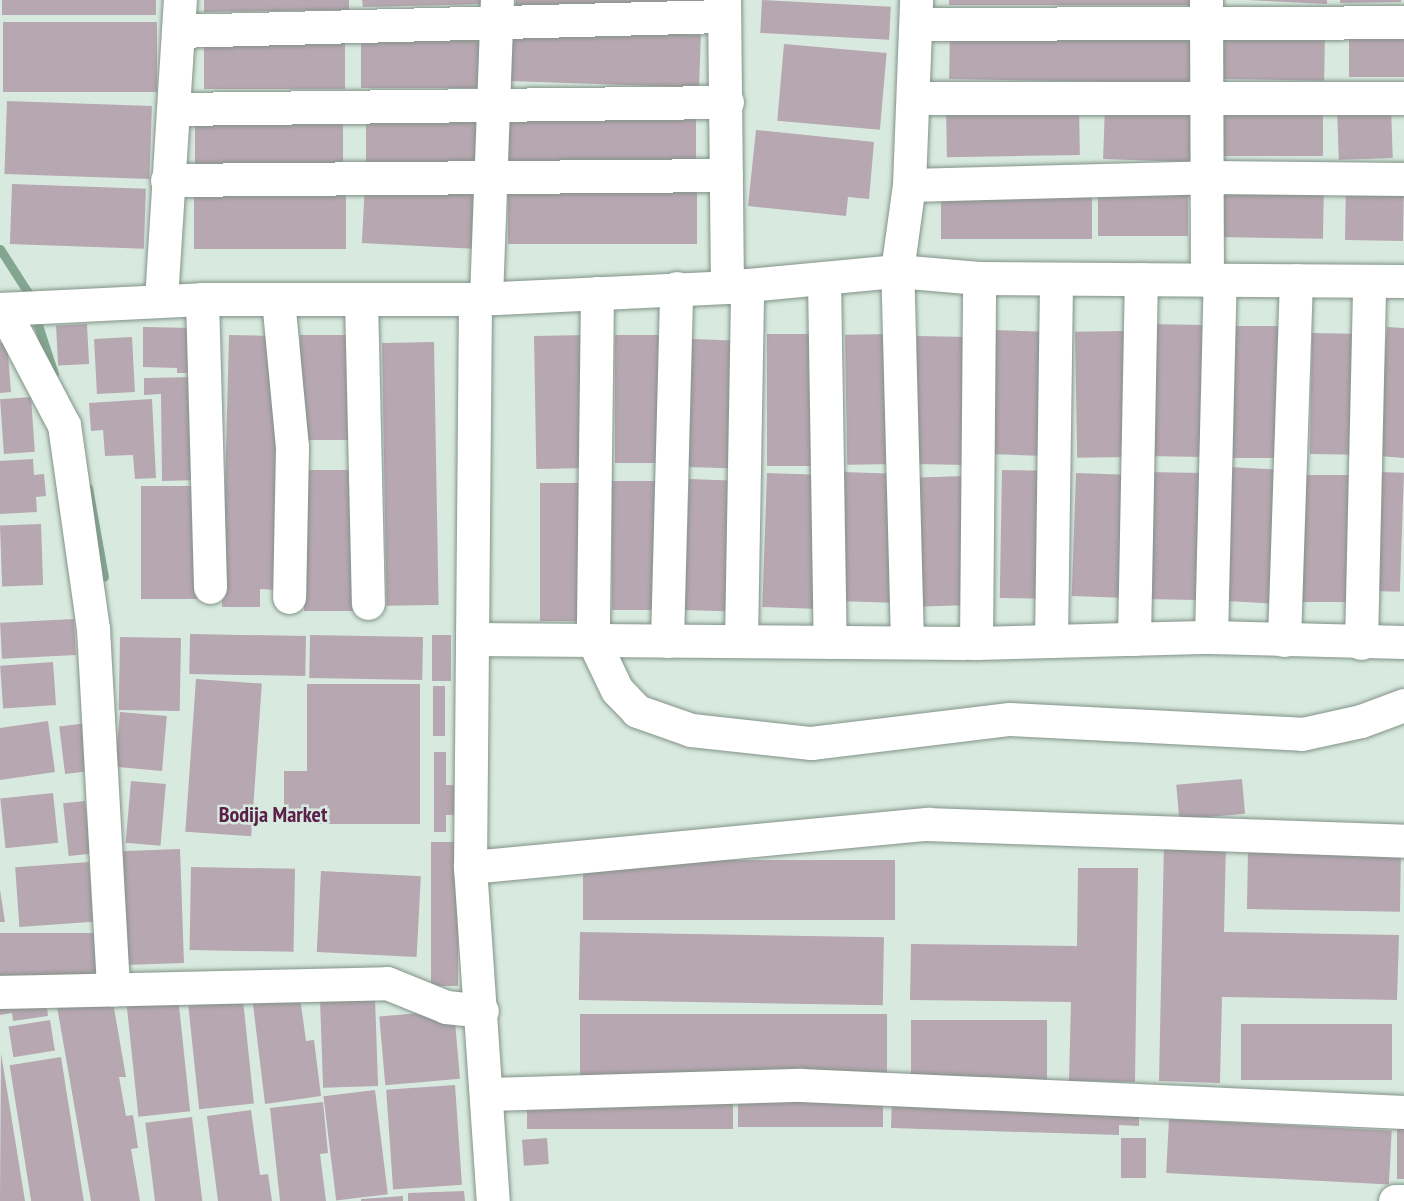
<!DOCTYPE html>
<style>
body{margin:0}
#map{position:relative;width:1404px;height:1201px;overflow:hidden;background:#d8eadf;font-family:"PT Sans Narrow",sans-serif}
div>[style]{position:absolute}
.stream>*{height:9px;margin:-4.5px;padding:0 4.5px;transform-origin:4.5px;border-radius:4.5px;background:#83a691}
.building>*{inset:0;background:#b7a7b1;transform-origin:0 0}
.roads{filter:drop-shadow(0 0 2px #829288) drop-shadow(0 0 2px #829288)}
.minor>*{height:33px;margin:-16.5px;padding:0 16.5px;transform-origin:16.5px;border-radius:16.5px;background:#fff}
span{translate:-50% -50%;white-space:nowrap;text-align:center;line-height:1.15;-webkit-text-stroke:5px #d8eadf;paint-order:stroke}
.neighbourhood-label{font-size:22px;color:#5a2049;font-weight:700}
</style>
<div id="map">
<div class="stream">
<i style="left:0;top:249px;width:50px;rotate:57.3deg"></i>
<i style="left:27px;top:291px;width:87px;rotate:72deg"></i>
<i style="left:88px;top:488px;width:90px;rotate:79.8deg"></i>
</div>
<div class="building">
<i style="left:2px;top:0;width:154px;height:15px"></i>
<i style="clip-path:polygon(204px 0,349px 0,349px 10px,204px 12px)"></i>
<i style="clip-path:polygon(362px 0,483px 0,483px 4px,363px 7px)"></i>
<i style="clip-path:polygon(516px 0,703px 0,703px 3px,516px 10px)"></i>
<i style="left:762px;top:0;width:129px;height:33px;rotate:3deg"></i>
<i style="left:949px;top:0;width:246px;height:5px"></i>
<i style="clip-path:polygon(1247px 0,1327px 0,1327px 4px)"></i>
<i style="clip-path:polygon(1340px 0,1401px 0,1401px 2px,1340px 3px)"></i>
<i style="left:157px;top:22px;width:70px;height:154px;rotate:90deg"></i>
<i style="left:511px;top:28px;width:190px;height:53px;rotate:2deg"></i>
<i style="left:950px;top:28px;width:246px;height:51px;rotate:1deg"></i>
<i style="left:1349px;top:29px;width:55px;height:48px"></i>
<i style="left:1223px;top:31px;width:102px;height:48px;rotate:1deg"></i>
<i style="left:204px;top:35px;width:141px;height:54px"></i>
<i style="left:361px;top:40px;width:124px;height:48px"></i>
<i style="left:784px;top:44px;width:103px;height:77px;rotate:5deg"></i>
<i style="left:7px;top:101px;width:145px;height:73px;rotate:2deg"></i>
<i style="left:1079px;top:105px;width:50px;height:133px;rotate:89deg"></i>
<i style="left:1105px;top:105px;width:93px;height:54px;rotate:2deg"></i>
<i style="left:1220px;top:105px;width:103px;height:51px"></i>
<i style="left:1391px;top:107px;width:51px;height:54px;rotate:88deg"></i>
<i style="left:504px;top:109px;width:192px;height:56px"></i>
<i style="left:195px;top:110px;width:148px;height:58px"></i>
<i style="left:481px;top:113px;width:54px;height:115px;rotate:90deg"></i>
<i style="clip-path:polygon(756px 130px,874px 142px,869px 199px,848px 197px,846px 216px,748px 206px)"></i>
<i style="left:1218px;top:179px;width:106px;height:58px;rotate:1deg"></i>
<i style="left:1346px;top:182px;width:58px;height:58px;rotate:1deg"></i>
<i style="left:365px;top:183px;width:116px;height:60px;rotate:3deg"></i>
<i style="left:12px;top:184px;width:134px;height:60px;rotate:2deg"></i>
<i style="left:1098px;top:186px;width:90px;height:50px"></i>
<i style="left:941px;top:187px;width:151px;height:52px"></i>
<i style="left:346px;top:189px;width:60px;height:152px;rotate:90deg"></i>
<i style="left:508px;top:189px;width:189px;height:55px"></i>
<i style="left:87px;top:324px;width:40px;height:31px;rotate:87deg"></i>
<i style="left:1147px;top:324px;width:58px;height:132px;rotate:1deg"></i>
<i style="left:1233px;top:326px;width:49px;height:132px"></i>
<i style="clip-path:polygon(143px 327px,195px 328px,195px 373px,177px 373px,177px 368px,143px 367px)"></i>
<i style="clip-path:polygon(1387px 327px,1404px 328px,1404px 458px,1378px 456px)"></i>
<i style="left:993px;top:330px;width:56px;height:124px;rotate:2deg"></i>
<i style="left:1125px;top:331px;width:126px;height:50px;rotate:89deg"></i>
<i style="left:1312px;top:333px;width:51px;height:121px;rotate:1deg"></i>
<i style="left:818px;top:334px;width:132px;height:51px;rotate:90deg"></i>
<i style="left:895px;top:334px;width:130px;height:50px;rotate:89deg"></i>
<i style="clip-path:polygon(229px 335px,280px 336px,275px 590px,260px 589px,260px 607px,222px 607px)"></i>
<i style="left:300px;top:335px;width:53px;height:105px"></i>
<i style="left:588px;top:335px;width:133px;height:54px;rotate:89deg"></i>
<i style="left:615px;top:335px;width:51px;height:128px"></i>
<i style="left:917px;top:336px;width:52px;height:128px;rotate:1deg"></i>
<i style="left:132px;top:337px;width:55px;height:38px;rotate:87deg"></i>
<i style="left:692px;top:339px;width:48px;height:128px;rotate:2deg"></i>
<i style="clip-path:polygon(7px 342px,11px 392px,0 393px,0 343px)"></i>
<i style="left:434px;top:342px;width:263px;height:52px;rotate:89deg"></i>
<i style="clip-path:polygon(196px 377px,198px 480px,162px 481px,161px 394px,144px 395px,144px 378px)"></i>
<i style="left:31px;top:397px;width:55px;height:31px;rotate:86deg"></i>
<i style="clip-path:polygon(152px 399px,156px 478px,135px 479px,133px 455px,105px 456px,103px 430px,91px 431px,89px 403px)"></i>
<i style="clip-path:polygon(33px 459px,34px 475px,44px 474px,46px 496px,36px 497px,37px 512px,0 514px,0 461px)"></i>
<i style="left:1228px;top:467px;width:56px;height:134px;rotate:3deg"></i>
<i style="left:304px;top:470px;width:51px;height:141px"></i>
<i style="left:1002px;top:470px;width:45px;height:128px;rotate:1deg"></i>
<i style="left:843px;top:472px;width:52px;height:129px;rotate:2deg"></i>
<i style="left:1145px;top:472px;width:56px;height:127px;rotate:1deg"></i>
<i style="left:1379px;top:472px;width:25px;height:119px;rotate:2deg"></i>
<i style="left:767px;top:473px;width:51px;height:134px;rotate:2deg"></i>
<i style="left:1076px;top:473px;width:49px;height:123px;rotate:2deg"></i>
<i style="left:1302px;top:475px;width:57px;height:127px"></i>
<i style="left:964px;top:476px;width:129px;height:50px;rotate:88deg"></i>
<i style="left:689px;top:479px;width:48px;height:131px;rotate:2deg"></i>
<i style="left:657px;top:481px;width:129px;height:45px;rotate:90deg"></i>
<i style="left:540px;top:483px;width:47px;height:138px"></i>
<i style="left:141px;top:486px;width:58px;height:113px"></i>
<i style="left:41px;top:524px;width:61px;height:41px;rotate:88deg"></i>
<i style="left:74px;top:619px;width:36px;height:74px;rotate:87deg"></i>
<i style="left:190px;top:634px;width:116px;height:40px;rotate:1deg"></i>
<i style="left:310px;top:635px;width:113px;height:43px;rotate:1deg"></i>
<i style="left:432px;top:635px;width:19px;height:46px"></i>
<i style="left:120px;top:637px;width:61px;height:73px;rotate:1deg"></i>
<i style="left:53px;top:662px;width:43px;height:53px;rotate:86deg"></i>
<i style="left:196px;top:679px;width:66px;height:153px;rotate:4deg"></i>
<i style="clip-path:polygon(307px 684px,420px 684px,420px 824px,284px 824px,284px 771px,307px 771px)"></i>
<i style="left:433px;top:686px;width:12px;height:50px"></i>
<i style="left:120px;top:712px;width:47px;height:55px;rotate:5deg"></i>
<i style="clip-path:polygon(48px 721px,55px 772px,0 780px,0 728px)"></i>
<i style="left:87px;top:723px;width:48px;height:28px;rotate:83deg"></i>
<i style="clip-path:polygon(434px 752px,446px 752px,446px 785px,454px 785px,454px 815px,446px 815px,446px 832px,434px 832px)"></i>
<i style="left:1242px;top:779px;width:35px;height:66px;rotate:85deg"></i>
<i style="left:131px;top:781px;width:35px;height:62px;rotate:5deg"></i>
<i style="left:53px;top:793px;width:50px;height:53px;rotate:84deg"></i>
<i style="left:85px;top:801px;width:53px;height:22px;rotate:84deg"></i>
<i style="left:431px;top:842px;width:27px;height:144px"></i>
<i style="clip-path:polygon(1164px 842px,1226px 843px,1224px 932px,1399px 935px,1397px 1000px,1222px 997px,1220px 1083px,1159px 1081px)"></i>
<i style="left:180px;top:849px;width:114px;height:61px;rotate:88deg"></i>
<i style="left:1248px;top:849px;width:153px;height:60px;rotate:1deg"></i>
<i style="left:583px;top:860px;width:312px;height:60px"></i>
<i style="left:89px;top:862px;width:60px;height:74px;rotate:86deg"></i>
<i style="left:191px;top:867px;width:104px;height:83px;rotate:1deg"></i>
<i style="clip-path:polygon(1078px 868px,1138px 868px,1135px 1082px,1069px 1081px,1071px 1002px,910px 1000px,911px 944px,1077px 946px)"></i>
<i style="left:321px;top:871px;width:100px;height:81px;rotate:3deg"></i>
<i style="clip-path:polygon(0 890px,5px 922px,0 922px)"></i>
<i style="left:580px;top:932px;width:304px;height:68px;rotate:1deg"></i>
<i style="left:0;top:933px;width:96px;height:42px"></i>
<i style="clip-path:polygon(299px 990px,306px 1041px,314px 1040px,321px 1096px,265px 1104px,252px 996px)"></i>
<i style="clip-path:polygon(111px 991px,126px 1077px,119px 1077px,126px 1116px,133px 1115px,138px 1148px,131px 1149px,140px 1201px,91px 1201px,56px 1001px)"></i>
<i style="clip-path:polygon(45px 992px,48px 1016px,13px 1021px,12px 1013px,0 1015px,0 999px)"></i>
<i style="left:178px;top:996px;width:116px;height:52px;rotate:84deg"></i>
<i style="left:375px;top:998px;width:88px;height:55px;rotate:88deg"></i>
<i style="left:243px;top:1000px;width:104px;height:55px;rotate:84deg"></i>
<i style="left:454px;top:1010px;width:69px;height:75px;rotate:85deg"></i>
<i style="left:580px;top:1014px;width:307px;height:66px"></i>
<i style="left:50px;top:1020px;width:31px;height:42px;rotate:81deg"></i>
<i style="left:911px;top:1020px;width:136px;height:62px"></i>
<i style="left:1241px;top:1024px;width:151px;height:56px"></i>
<i style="clip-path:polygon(1px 1053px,25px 1201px,0 1201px)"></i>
<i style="left:61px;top:1057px;width:146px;height:52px;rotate:81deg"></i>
<i style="left:455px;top:1085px;width:100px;height:69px;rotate:86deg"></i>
<i style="left:375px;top:1090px;width:105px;height:52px;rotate:83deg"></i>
<i style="left:733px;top:1095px;width:34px;height:206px;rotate:90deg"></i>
<i style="left:883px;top:1096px;width:31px;height:145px;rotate:90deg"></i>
<i style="clip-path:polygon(892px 1096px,1139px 1103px,1139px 1126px,1119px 1125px,1119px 1135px,891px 1128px)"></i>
<i style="clip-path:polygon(323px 1102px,328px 1153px,320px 1154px,326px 1201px,280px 1201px,270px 1108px)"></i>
<i style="clip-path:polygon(251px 1110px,260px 1175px,268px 1174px,272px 1201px,218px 1201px,207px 1116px)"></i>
<i style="left:192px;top:1117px;width:85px;height:47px;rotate:83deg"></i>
<i style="left:1169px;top:1119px;width:223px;height:54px;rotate:3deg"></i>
<i style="left:1397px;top:1129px;width:7px;height:50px"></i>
<i style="left:547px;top:1138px;width:26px;height:25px;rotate:86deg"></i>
<i style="left:1121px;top:1138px;width:25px;height:40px"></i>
<i style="clip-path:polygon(464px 1191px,465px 1201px,408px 1201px,408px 1193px)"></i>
<i style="clip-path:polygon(403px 1196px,403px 1201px,361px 1201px,361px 1199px)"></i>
</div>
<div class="roads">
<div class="minor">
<i style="left:724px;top:0;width:287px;rotate:89.4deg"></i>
<i style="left:1206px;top:0;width:280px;rotate:89.8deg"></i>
<i style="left:916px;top:24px;width:488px;rotate:-0.2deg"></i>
<i style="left:178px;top:31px;width:545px;rotate:-1.58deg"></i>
<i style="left:914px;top:98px;width:490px"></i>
<i style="left:174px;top:109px;width:553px;rotate:-0.73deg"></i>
<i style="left:167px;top:180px;width:559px;rotate:-0.51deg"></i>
<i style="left:909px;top:185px;width:300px;rotate:-1.5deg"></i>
<i style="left:1209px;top:177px;width:195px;rotate:0.6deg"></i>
<i style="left:824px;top:279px;width:363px;rotate:89.1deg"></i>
<i style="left:597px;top:293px;width:347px;rotate:90.7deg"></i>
<i style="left:593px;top:640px;width:55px;rotate:64.4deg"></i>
<i style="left:617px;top:690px;width:29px;rotate:46deg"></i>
<i style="left:637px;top:711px;width:57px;rotate:19.4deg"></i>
<i style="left:691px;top:730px;width:121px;rotate:6.2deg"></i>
<i style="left:811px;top:743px;width:200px;rotate:-6.9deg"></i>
<i style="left:1010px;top:719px;width:292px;rotate:2.9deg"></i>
<i style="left:1302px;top:734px;width:60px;rotate:-12.4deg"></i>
<i style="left:1361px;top:721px;width:46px;rotate:-20.4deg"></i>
<i style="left:486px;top:298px;width:298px;rotate:-87.9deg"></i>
<i style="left:202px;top:299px;width:288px;rotate:88.4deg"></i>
<i style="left:278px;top:299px;width:149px;rotate:84.6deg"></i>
<i style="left:292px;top:447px;width:150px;rotate:91.1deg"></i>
<i style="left:361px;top:299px;width:304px;rotate:88.7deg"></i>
<i style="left:475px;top:299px;width:568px;rotate:90.5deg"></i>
<i style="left:470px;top:867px;width:335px;rotate:86.1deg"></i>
<i style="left:161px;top:300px;width:301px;rotate:-86.4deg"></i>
<i style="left:0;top:309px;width:202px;rotate:-2.8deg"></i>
<i style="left:202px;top:299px;width:273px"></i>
<i style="left:475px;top:299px;width:252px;rotate:-2.7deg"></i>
<i style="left:727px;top:287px;width:171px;rotate:-5.4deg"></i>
<i style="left:897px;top:271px;width:82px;rotate:4.9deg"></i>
<i style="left:979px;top:278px;width:425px;rotate:0.4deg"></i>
<i style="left:3px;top:309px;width:131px;rotate:62.3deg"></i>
<i style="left:64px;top:425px;width:206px;rotate:81.9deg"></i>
<i style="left:93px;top:629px;width:361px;rotate:86.8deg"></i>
<i style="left:1211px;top:637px;width:357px;rotate:-88.6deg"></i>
<i style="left:472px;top:639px;width:504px;rotate:0.45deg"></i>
<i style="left:976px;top:643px;width:235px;rotate:-1.5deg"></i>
<i style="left:1211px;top:637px;width:193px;rotate:1.5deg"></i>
<i style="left:1134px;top:639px;width:360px;rotate:-88.9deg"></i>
<i style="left:1284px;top:640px;width:360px;rotate:-88.1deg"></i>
<i style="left:667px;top:641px;width:353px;rotate:-88.5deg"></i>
<i style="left:741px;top:641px;width:356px;rotate:-89deg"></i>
<i style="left:1051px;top:641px;width:362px;rotate:-89.2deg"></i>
<i style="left:907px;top:642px;width:371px;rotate:-91.5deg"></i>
<i style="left:897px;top:271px;width:87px;rotate:-82.1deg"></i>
<i style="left:909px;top:185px;width:185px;rotate:-87.8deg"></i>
<i style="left:976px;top:643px;width:365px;rotate:-89.5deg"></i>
<i style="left:1361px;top:643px;width:362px;rotate:-88.7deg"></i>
<i style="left:470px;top:867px;width:460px;rotate:-5.4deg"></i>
<i style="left:928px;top:824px;width:476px;rotate:2deg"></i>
<i style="left:0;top:992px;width:387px;rotate:-1.3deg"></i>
<i style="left:387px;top:983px;width:64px;rotate:22.1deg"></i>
<i style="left:446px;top:1007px;width:36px;rotate:6deg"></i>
<i style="left:489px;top:1094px;width:312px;rotate:-1.7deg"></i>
<i style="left:801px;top:1085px;width:604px;rotate:2.56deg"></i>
<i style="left:1395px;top:1201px;width:9px"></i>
</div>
</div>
<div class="neighbourhood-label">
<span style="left:273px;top:815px">Bodija Market</span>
</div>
</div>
